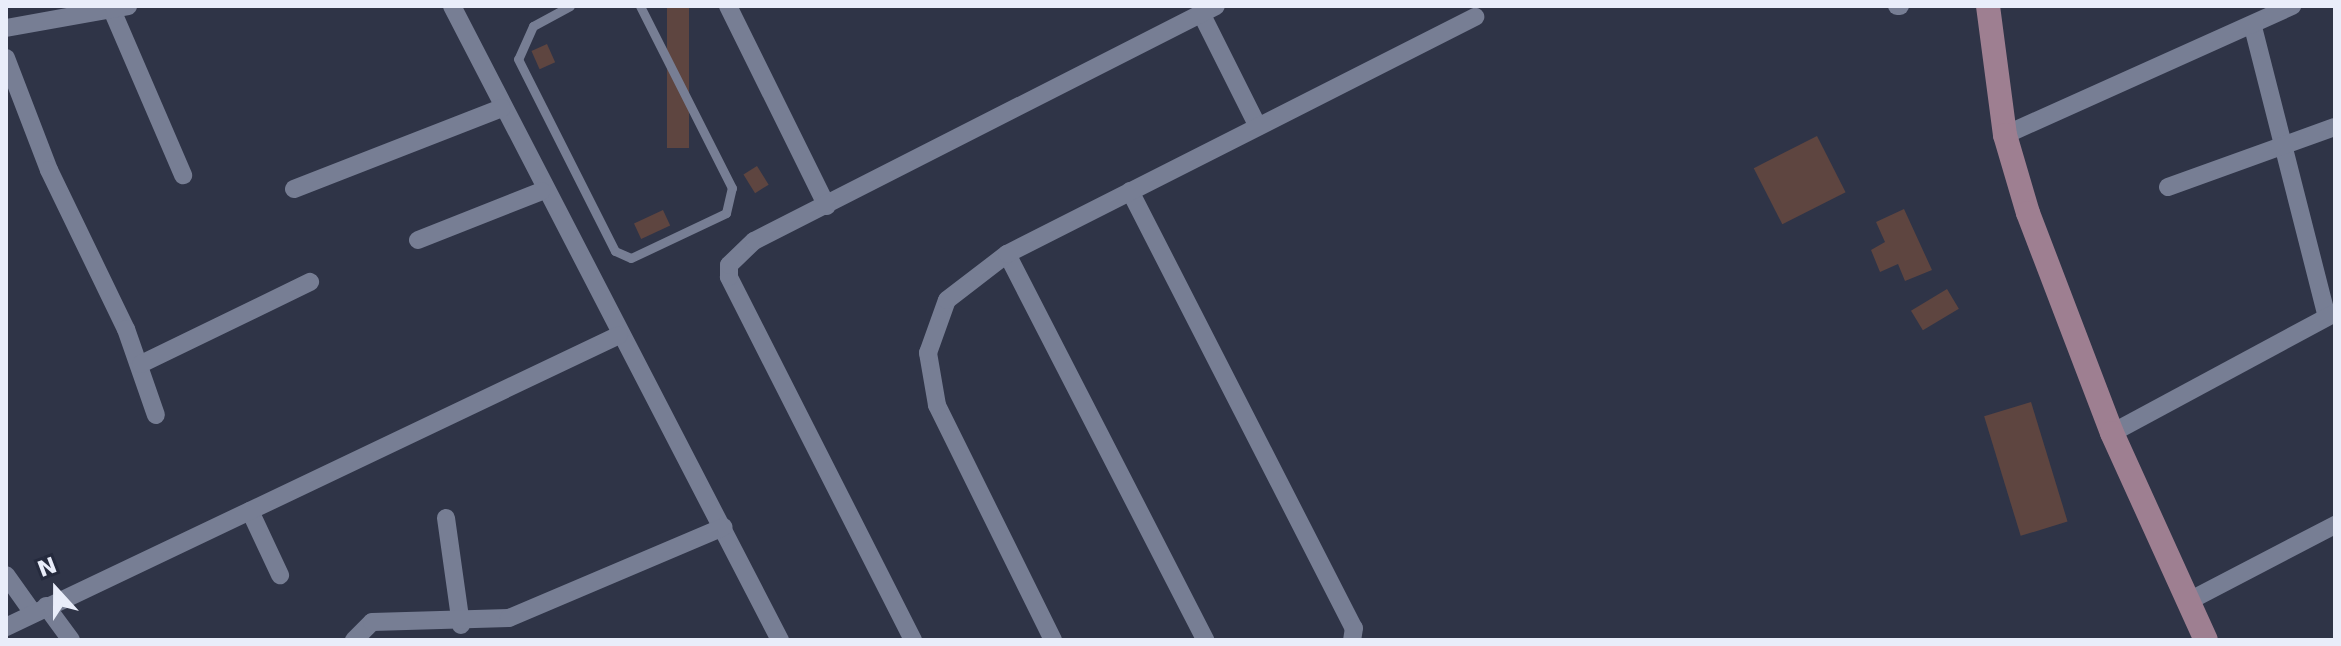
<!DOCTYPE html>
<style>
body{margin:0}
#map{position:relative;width:2341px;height:646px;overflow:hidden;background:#2f3447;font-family:"DejaVu Sans",sans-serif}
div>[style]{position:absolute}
.building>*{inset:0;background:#5e4540;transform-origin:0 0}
.lane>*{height:9px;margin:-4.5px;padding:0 4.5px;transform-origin:4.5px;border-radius:4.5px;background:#777e94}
.street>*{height:18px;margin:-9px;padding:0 9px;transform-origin:9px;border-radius:9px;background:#777e94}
.secondary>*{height:24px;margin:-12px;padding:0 12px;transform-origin:12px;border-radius:12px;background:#9e7f91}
span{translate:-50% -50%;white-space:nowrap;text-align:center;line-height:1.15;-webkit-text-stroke:6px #252a3d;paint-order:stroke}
.frame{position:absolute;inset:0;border:8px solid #e9edfa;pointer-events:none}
.north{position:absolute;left:16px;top:550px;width:80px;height:80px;-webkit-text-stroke:6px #252a3d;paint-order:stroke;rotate:339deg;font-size:22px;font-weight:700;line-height:32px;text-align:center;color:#e9edfa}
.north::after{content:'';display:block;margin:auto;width:28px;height:36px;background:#e9edfa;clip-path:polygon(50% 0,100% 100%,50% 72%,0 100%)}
</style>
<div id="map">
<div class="building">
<i style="left:667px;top:6px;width:22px;height:142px"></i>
<i style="left:547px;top:44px;width:20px;height:17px;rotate:66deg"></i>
<i style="left:1817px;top:136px;width:63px;height:71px;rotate:63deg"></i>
<i style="left:757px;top:166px;width:22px;height:16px;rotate:58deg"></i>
<i style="clip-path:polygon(1904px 209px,1932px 270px,1905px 281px,1898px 264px,1880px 272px,1871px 250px,1885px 242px,1876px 222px)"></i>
<i style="left:663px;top:210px;width:17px;height:32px;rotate:65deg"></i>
<i style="left:1947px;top:289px;width:23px;height:42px;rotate:59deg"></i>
<i style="left:2031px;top:402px;width:125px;height:49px;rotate:73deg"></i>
</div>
<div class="lane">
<i style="left:570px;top:6px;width:42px;rotate:151.6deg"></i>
<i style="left:533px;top:26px;width:36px;rotate:114deg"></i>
<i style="left:518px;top:59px;width:215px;rotate:63.2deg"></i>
<i style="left:615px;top:251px;width:17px;rotate:24deg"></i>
<i style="left:631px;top:258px;width:105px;rotate:-25.3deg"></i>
<i style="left:726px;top:213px;width:26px;rotate:-77deg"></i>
<i style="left:732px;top:188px;width:204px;rotate:-116.8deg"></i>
</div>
<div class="street">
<i style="left:452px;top:6px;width:714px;rotate:62.65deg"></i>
<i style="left:728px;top:6px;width:223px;rotate:63.7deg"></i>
<i style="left:1897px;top:6px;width:3px"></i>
<i style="left:112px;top:10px;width:180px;rotate:66.7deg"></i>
<i style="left:1201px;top:13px;width:127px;rotate:63.4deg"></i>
<i style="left:2253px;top:27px;width:299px;rotate:75.7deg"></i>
<i style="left:6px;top:28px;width:124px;rotate:-10.2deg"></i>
<i style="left:6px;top:58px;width:120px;rotate:69deg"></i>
<i style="left:49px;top:170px;width:177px;rotate:64.2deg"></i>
<i style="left:126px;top:329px;width:91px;rotate:70.8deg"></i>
<i style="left:2005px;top:135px;width:315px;rotate:-24.2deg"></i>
<i style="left:2168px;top:187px;width:177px;rotate:-19.8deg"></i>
<i style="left:294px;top:189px;width:223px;rotate:-21.3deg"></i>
<i style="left:1130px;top:191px;width:491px;rotate:62.9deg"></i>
<i style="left:1354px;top:628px;width:12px;rotate:99deg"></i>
<i style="left:418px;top:240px;width:133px;rotate:-21.6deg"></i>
<i style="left:1007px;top:254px;width:434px;rotate:62.8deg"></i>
<i style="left:141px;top:364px;width:188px;rotate:-25.9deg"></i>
<i style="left:2112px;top:433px;width:253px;rotate:-28.3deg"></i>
<i style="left:250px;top:511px;width:71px;rotate:64.9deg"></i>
<i style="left:446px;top:518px;width:108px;rotate:82deg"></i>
<i style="left:6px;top:575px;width:47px;rotate:54.6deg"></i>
<i style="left:2187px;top:602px;width:167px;rotate:-27.5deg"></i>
<i style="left:46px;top:606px;width:42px;rotate:53.7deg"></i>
<i style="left:6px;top:627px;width:679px;rotate:-25.47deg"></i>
<i style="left:354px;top:640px;width:25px;rotate:-45deg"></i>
<i style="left:372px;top:622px;width:137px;rotate:-1.7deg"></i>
<i style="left:509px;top:618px;width:233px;rotate:-23deg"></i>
<i style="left:913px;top:640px;width:407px;rotate:-116.9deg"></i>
<i style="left:729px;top:277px;width:12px;rotate:-90deg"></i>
<i style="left:729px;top:265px;width:35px;rotate:-44deg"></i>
<i style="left:754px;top:241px;width:518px;rotate:-26.96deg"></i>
<i style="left:1053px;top:640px;width:262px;rotate:-116.3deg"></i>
<i style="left:937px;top:405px;width:53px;rotate:-99.8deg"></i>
<i style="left:928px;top:353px;width:56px;rotate:-70.3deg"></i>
<i style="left:947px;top:300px;width:76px;rotate:-37.5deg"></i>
<i style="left:1007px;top:254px;width:525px;rotate:-26.86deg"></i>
</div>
<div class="secondary">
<i style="left:1988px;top:6px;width:130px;rotate:82.5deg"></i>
<i style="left:2005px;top:135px;width:81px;rotate:73.6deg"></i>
<i style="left:2028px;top:213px;width:235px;rotate:69.1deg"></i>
<i style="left:2112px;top:433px;width:227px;rotate:65.6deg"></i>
</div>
<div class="frame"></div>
<div class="north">N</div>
</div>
